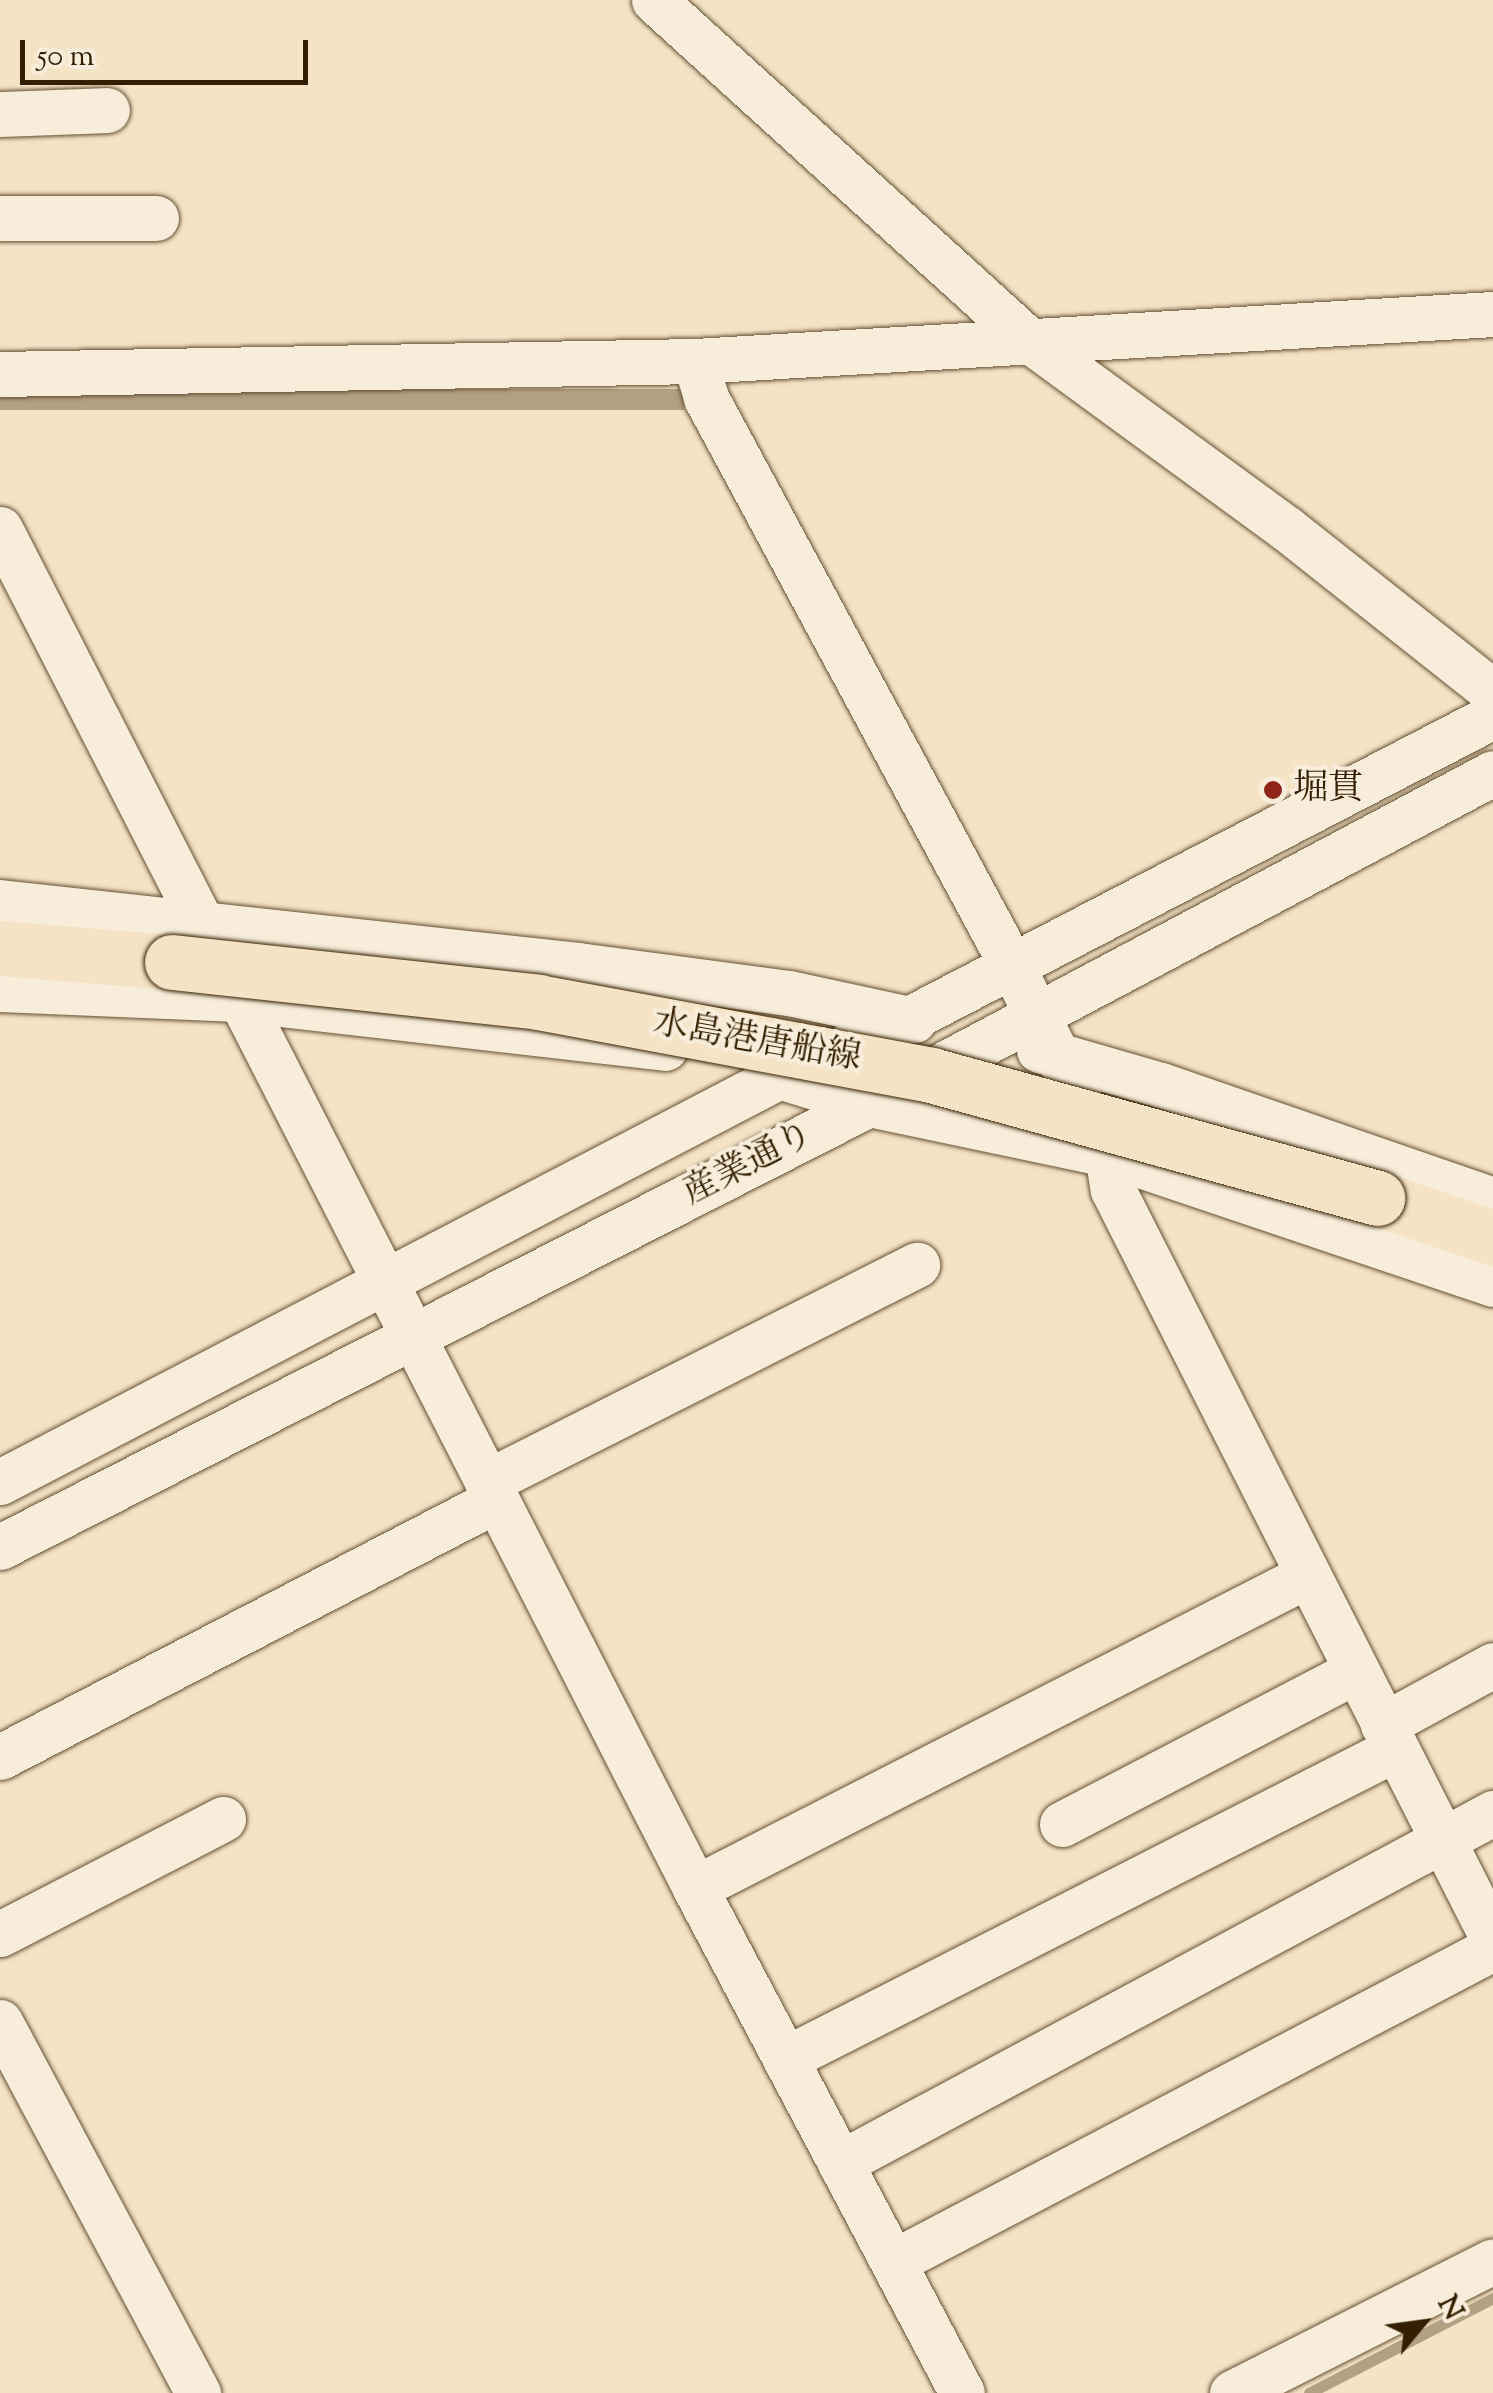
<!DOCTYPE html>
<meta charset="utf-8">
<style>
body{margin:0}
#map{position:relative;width:1493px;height:2393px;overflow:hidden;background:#f5e3c6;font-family:"Sorts Mill Goudy","Noto Serif JP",serif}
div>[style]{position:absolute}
.water>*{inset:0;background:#b3a183;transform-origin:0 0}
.stream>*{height:11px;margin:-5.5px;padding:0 5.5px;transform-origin:5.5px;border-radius:5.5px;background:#b3a183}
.roads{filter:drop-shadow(0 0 2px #645132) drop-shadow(0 0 2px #645132)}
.minor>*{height:45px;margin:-22.5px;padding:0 22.5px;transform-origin:22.5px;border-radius:22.5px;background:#f8edda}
.major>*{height:55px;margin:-27.5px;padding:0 27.5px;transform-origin:27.5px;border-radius:27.5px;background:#f5e3c6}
.bridges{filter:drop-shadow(0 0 2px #342000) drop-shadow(0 0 2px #342000)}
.major-bridge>*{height:55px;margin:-27.5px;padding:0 27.5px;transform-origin:27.5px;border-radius:27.5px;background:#f5e3c6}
.dots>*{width:28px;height:28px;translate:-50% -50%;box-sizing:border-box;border:5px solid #f8edda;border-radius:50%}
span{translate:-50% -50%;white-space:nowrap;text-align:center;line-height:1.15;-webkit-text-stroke:8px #f8edda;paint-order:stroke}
.poi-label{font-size:35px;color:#342000}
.left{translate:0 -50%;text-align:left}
.street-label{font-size:35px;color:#342000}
.north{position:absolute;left:1373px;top:2273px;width:100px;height:100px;-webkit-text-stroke:8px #f8edda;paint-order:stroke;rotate:61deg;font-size:28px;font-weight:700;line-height:40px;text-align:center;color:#342000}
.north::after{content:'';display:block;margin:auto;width:35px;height:45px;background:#342000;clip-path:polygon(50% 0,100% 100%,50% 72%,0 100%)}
.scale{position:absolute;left:20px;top:40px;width:288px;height:45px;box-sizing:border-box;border:5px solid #342000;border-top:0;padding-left:12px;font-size:30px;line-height:35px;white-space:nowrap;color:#342000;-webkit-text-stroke:8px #f8edda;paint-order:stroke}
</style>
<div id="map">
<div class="water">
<i style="left:684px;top:389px;width:21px;height:684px;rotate:90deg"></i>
</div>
<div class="stream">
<i style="left:1309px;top:2393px;width:207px;rotate:-27.3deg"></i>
</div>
<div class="roads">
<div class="minor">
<i style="left:654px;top:0;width:503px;rotate:42.26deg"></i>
<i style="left:1026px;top:338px;width:322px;rotate:36.2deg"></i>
<i style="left:1286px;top:528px;width:264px;rotate:38.4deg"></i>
<i style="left:0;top:114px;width:107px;rotate:-2.1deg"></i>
<i style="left:0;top:218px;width:156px"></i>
<i style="left:695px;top:361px;width:39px;rotate:73deg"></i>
<i style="left:706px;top:398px;width:643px;rotate:61.68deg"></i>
<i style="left:1011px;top:964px;width:213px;rotate:63.2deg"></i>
<i style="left:1107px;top:1154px;width:36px;rotate:81deg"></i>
<i style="left:1113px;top:1190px;width:840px;rotate:63.1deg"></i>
<i style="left:0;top:374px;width:695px;rotate:-1.07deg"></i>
<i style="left:695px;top:361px;width:799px;rotate:-3.37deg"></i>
<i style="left:0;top:529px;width:1526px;rotate:62.91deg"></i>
<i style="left:695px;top:1888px;width:571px;rotate:62.13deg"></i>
<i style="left:0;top:902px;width:581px;rotate:6.22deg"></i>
<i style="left:578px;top:965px;width:213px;rotate:7.6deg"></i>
<i style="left:789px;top:993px;width:128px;rotate:12.2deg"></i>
<i style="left:0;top:989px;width:236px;rotate:2.4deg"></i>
<i style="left:236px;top:999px;width:432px;rotate:6.5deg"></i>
<i style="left:1039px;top:1050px;width:127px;rotate:16deg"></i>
<i style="left:1161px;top:1085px;width:351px;rotate:19.1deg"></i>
<i style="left:766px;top:1072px;width:108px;rotate:17.3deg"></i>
<i style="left:869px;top:1104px;width:243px;rotate:11.9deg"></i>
<i style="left:1107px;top:1154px;width:407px;rotate:18.6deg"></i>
<i style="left:0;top:1482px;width:879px;rotate:-27.5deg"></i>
<i style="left:780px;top:1076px;width:141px;rotate:-23.8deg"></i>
<i style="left:909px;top:1019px;width:658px;rotate:-27.42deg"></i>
<i style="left:487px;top:1482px;width:482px;rotate:-26.8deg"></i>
<i style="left:0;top:1547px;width:975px;rotate:-27.01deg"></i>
<i style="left:869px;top:1104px;width:706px;rotate:-27.94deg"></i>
<i style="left:1383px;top:1725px;width:125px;rotate:-28.6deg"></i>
<i style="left:0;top:1757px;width:559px;rotate:-27.39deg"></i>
<i style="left:1062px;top:1824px;width:331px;rotate:-27.5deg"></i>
<i style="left:695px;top:1888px;width:686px;rotate:-27.05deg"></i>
<i style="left:0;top:1934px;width:251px;rotate:-27.3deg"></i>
<i style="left:0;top:2022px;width:421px;rotate:61.9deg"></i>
<i style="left:785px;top:2059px;width:684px;rotate:-26.94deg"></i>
<i style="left:840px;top:2163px;width:741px;rotate:-28.19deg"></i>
<i style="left:893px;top:2262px;width:677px;rotate:-27.62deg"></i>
<i style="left:1232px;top:2393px;width:292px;rotate:-26.8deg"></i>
</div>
<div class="major">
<i style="left:0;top:948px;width:173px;rotate:4.7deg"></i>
<i style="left:1377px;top:1198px;width:123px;rotate:19deg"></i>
</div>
</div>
<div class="bridges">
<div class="major-bridge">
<i style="left:172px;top:962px;width:368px;rotate:6.2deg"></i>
<i style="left:538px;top:1002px;width:400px;rotate:10.5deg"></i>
<i style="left:931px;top:1075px;width:463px;rotate:15.4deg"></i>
</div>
</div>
<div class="dots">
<i style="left:1273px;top:790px;background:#8f2418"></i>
</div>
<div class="poi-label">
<span class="left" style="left:1293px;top:790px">堀貫</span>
</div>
<div class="street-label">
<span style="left:757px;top:1042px;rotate:10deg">水島港唐船線</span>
<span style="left:749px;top:1165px;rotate:-27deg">産業通り</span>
</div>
<div class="north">N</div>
<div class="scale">50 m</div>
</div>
